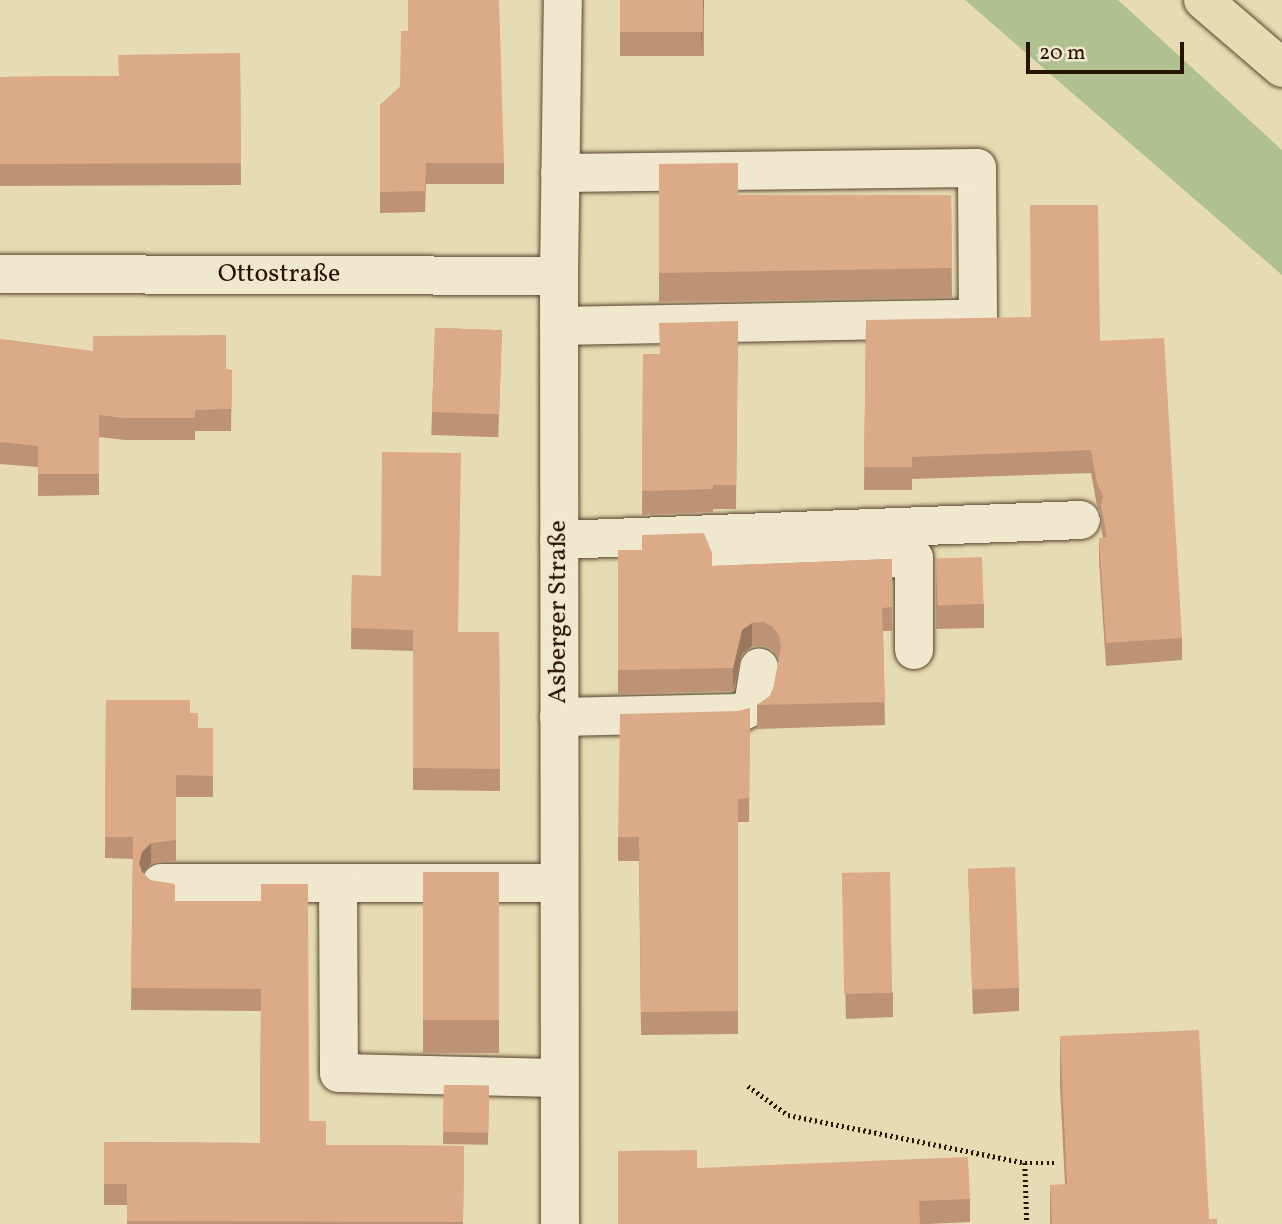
<!DOCTYPE html>
<meta charset="utf-8">
<style>
body{margin:0}
#map{position:relative;width:1282px;height:1224px;overflow:hidden;background:#e7dbb3;font-family:Vollkorn,serif}
div>[style]{position:absolute}
.green>*{inset:0;background:#afc191}
.path>*{height:4.5px;margin-top:-2.25px;transform-origin:0;background:repeating-linear-gradient(90deg,#281200 0 2px,transparent 0 5.5px)}
.roads{filter:drop-shadow(0 0 2px #58442d) drop-shadow(0 0 2px #58442d)}
.minor>*{height:38px;margin:-19px;padding:0 19px;transform-origin:19px;border-radius:19px;background:#efe8ce}
.major>*{height:38px;margin:-19px;padding:0 19px;transform-origin:19px;border-radius:19px;background:#e7dbb3}
.wall>*{inset:0;background:#be9275;transform-origin:0 0}
.shaded-wall>*{inset:0;background:#9b775f}
.building>*{inset:0;background:#da8;transform-origin:0 0}
span{translate:-50% -50%;white-space:nowrap;text-align:center;line-height:1.15;-webkit-text-stroke:7px #efe8ce;paint-order:stroke}
.street-label{font-size:26px;color:#281200}
.scale{position:absolute;left:1026px;top:42px;width:158px;height:32px;box-sizing:border-box;border:4px solid #281200;border-top:0;padding-left:9px;font-size:21px;line-height:24px;white-space:nowrap;color:#281200;-webkit-text-stroke:5px #efe8ce;paint-order:stroke}
</style>
<div id="map">
<div class="green">
<i style="clip-path:polygon(965px 0,1118px 0,1282px 150px,1282px 275px)"></i>
</div>
<div class="path">
<i style="left:748px;top:1086px;width:49px;rotate:35.9deg"></i>
<i style="left:788px;top:1115px;width:242px;rotate:11.4deg"></i>
<i style="left:1025px;top:1163px;width:33px"></i>
<i style="left:1025px;top:1163px;width:61px;rotate:88.1deg"></i>
</div>
<div class="roads">
<div class="minor">
<i style="left:0;top:274px;width:559px;rotate:0.2deg"></i>
<i style="left:559px;top:326px;width:419px;rotate:-1deg"></i>
<i style="left:978px;top:319px;width:151px;rotate:-90.4deg"></i>
<i style="left:977px;top:168px;width:417px;rotate:179.3deg"></i>
<i style="left:724px;top:534px;width:27px;rotate:84deg"></i>
<i style="left:727px;top:561px;width:187px;rotate:-0.9deg"></i>
<i style="left:914px;top:558px;width:92px;rotate:90deg"></i>
<i style="left:559px;top:540px;width:522px;rotate:-2.19deg"></i>
<i style="left:559px;top:717px;width:180px;rotate:-1.3deg"></i>
<i style="left:739px;top:713px;width:16px;rotate:-27deg"></i>
<i style="left:753px;top:706px;width:39px;rotate:-81deg"></i>
<i style="left:161px;top:883px;width:398px"></i>
<i style="left:338px;top:883px;width:190px;rotate:89.7deg"></i>
<i style="left:339px;top:1073px;width:220px;rotate:1.3deg"></i>
<i style="left:560px;top:1224px;width:948px;rotate:-90.06deg"></i>
<i style="left:559px;top:276px;width:276px;rotate:-89.2deg"></i>
</div>
<div class="major">
<i style="left:1203px;top:0;width:104px;rotate:40.7deg"></i>
</div>
</div>
<div class="wall">
<i style="left:620px;top:0;width:84px;height:56px"></i>
<i style="clip-path:polygon(240px 53px,241px 185px,0 186px,0 77px,118px 76px)"></i>
<i style="clip-path:polygon(400px 87px,504px 163px,504px 184px,426px 184px,425px 212px,380px 213px,380px 105px)"></i>
<i style="clip-path:polygon(659px 164px,738px 195px,951px 195px,952px 298px,659px 302px)"></i>
<i style="clip-path:polygon(866px 320px,1100px 341px,1182px 638px,1182px 660px,1106px 666px,1099px 561px,1099px 538px,1103px 538px,1101px 528px,1101px 514px,1097px 506px,1091px 473px,912px 479px,912px 490px,864px 490px)"></i>
<i style="clip-path:polygon(738px 321px,736px 509px,713px 509px,713px 512px,642px 515px,643px 354px,659px 354px)"></i>
<i style="left:435px;top:328px;width:67px;height:107px;rotate:2deg"></i>
<i style="clip-path:polygon(0 339px,232px 370px,231px 431px,195px 431px,195px 440px,125px 440px,99px 437px,99px 495px,38px 496px,38px 467px,0 464px)"></i>
<i style="clip-path:polygon(618px 550px,642px 550px,712px 566px,892px 559px,892px 631px,883px 631px,885px 725px,757px 729px,757px 705px,770px 696px,774px 686px,779px 658px,772px 650px,763px 646px,752px 646px,742px 654px,733px 691px,618px 694px)"></i>
<i style="clip-path:polygon(936px 558px,984px 604px,984px 628px,936px 629px)"></i>
<i style="clip-path:polygon(352px 575px,459px 632px,499px 632px,500px 791px,413px 790px,413px 651px,351px 649px)"></i>
<i style="clip-path:polygon(106px 700px,190px 713px,198px 728px,213px 728px,213px 797px,176px 797px,176px 861px,151px 864px,142px 872px,150px 880px,175px 901px,261px 901px,309px 1121px,326px 1145px,464px 1146px,463px 1224px,127px 1224px,127px 1205px,104px 1205px,104px 1142px,260px 1143px,261px 1011px,131px 1010px,133px 859px,105px 858px)"></i>
<i style="clip-path:polygon(750px 708px,749px 822px,738px 822px,738px 1034px,641px 1035px,639px 861px,618px 861px,618px 837px,739px 711px)"></i>
<i style="clip-path:polygon(968px 868px,1019px 988px,1019px 1011px,973px 1014px)"></i>
<i style="left:423px;top:872px;width:76px;height:181px"></i>
<i style="clip-path:polygon(842px 873px,893px 993px,893px 1017px,846px 1019px)"></i>
<i style="clip-path:polygon(1060px 1036px,1209px 1219px,1217px 1224px,1050px 1224px,1050px 1185px,1065px 1185px,1060px 1087px)"></i>
<i style="left:444px;top:1085px;width:45px;height:59px;rotate:1deg"></i>
<i style="clip-path:polygon(697px 1168px,970px 1199px,970px 1222px,928px 1224px,618px 1224px)"></i>
</div>
<div class="shaded-wall">
<i style="clip-path:polygon(703px 0,704px 0,701px 54px,701px 31px)"></i>
<i style="clip-path:polygon(752px 623px,752px 646px,742px 654px,733px 691px,733px 668px,742px 630px)"></i>
<i style="clip-path:polygon(151px 843px,151px 864px,142px 873px,139px 863px,142px 852px)"></i>
</div>
<div class="building">
<i style="clip-path:polygon(408px 0,499px 0,504px 163px,426px 163px,425px 191px,380px 192px,380px 105px,400px 87px,401px 31px,408px 31px)"></i>
<i style="left:620px;top:0;width:83px;height:32px"></i>
<i style="clip-path:polygon(240px 53px,241px 163px,0 164px,0 77px,119px 76px,118px 55px)"></i>
<i style="clip-path:polygon(738px 163px,738px 195px,951px 195px,952px 268px,659px 273px,659px 164px)"></i>
<i style="clip-path:polygon(1030px 205px,1098px 205px,1100px 341px,1164px 338px,1182px 638px,1106px 643px,1099px 538px,1107px 537px,1101px 505px,1103px 496px,1097px 483px,1091px 450px,912px 457px,912px 467px,864px 467px,866px 320px,1031px 317px)"></i>
<i style="clip-path:polygon(738px 321px,736px 485px,713px 485px,713px 489px,642px 491px,643px 354px,660px 354px,659px 323px)"></i>
<i style="left:435px;top:328px;width:67px;height:84px;rotate:2deg"></i>
<i style="clip-path:polygon(226px 335px,226px 370px,232px 370px,231px 409px,195px 410px,195px 418px,125px 418px,99px 415px,99px 474px,38px 474px,38px 446px,0 442px,0 339px,93px 351px,93px 336px)"></i>
<i style="clip-path:polygon(382px 452px,461px 453px,458px 632px,499px 632px,500px 769px,413px 768px,413px 630px,351px 628px,352px 575px,381px 576px)"></i>
<i style="clip-path:polygon(704px 533px,712px 553px,712px 566px,892px 559px,892px 607px,882px 608px,885px 702px,757px 705px,770px 696px,774px 686px,781px 647px,779px 635px,772px 626px,763px 622px,752px 623px,742px 630px,733px 668px,618px 670px,618px 550px,642px 550px,642px 535px)"></i>
<i style="left:982px;top:557px;width:47px;height:46px;rotate:88deg"></i>
<i style="clip-path:polygon(106px 700px,190px 700px,190px 713px,198px 713px,198px 728px,213px 728px,213px 776px,176px 775px,176px 840px,151px 843px,142px 852px,139px 863px,142px 872px,150px 880px,175px 884px,175px 901px,261px 901px,261px 884px,308px 884px,309px 1121px,326px 1121px,326px 1145px,464px 1146px,463px 1222px,127px 1221px,127px 1184px,104px 1184px,104px 1142px,260px 1143px,261px 989px,131px 988px,133px 837px,105px 837px)"></i>
<i style="clip-path:polygon(750px 708px,749px 798px,738px 799px,738px 1011px,641px 1012px,639px 837px,618px 837px,620px 714px,739px 711px)"></i>
<i style="left:1015px;top:867px;width:121px;height:47px;rotate:88deg"></i>
<i style="left:423px;top:872px;width:76px;height:148px"></i>
<i style="left:890px;top:872px;width:121px;height:48px;rotate:89deg"></i>
<i style="clip-path:polygon(1199px 1030px,1209px 1219px,1217px 1219px,1217px 1224px,1052px 1224px,1050px 1185px,1067px 1184px,1060px 1036px)"></i>
<i style="left:444px;top:1085px;width:45px;height:47px;rotate:1deg"></i>
<i style="clip-path:polygon(697px 1150px,697px 1168px,968px 1157px,970px 1199px,919px 1201px,920px 1224px,618px 1224px,618px 1151px)"></i>
</div>
<div class="street-label">
<span style="left:279px;top:275px">Ottostraße</span>
<span style="left:559px;top:612px;rotate:-90deg">Asberger Straße</span>
</div>
<div class="scale">20 m</div>
</div>
